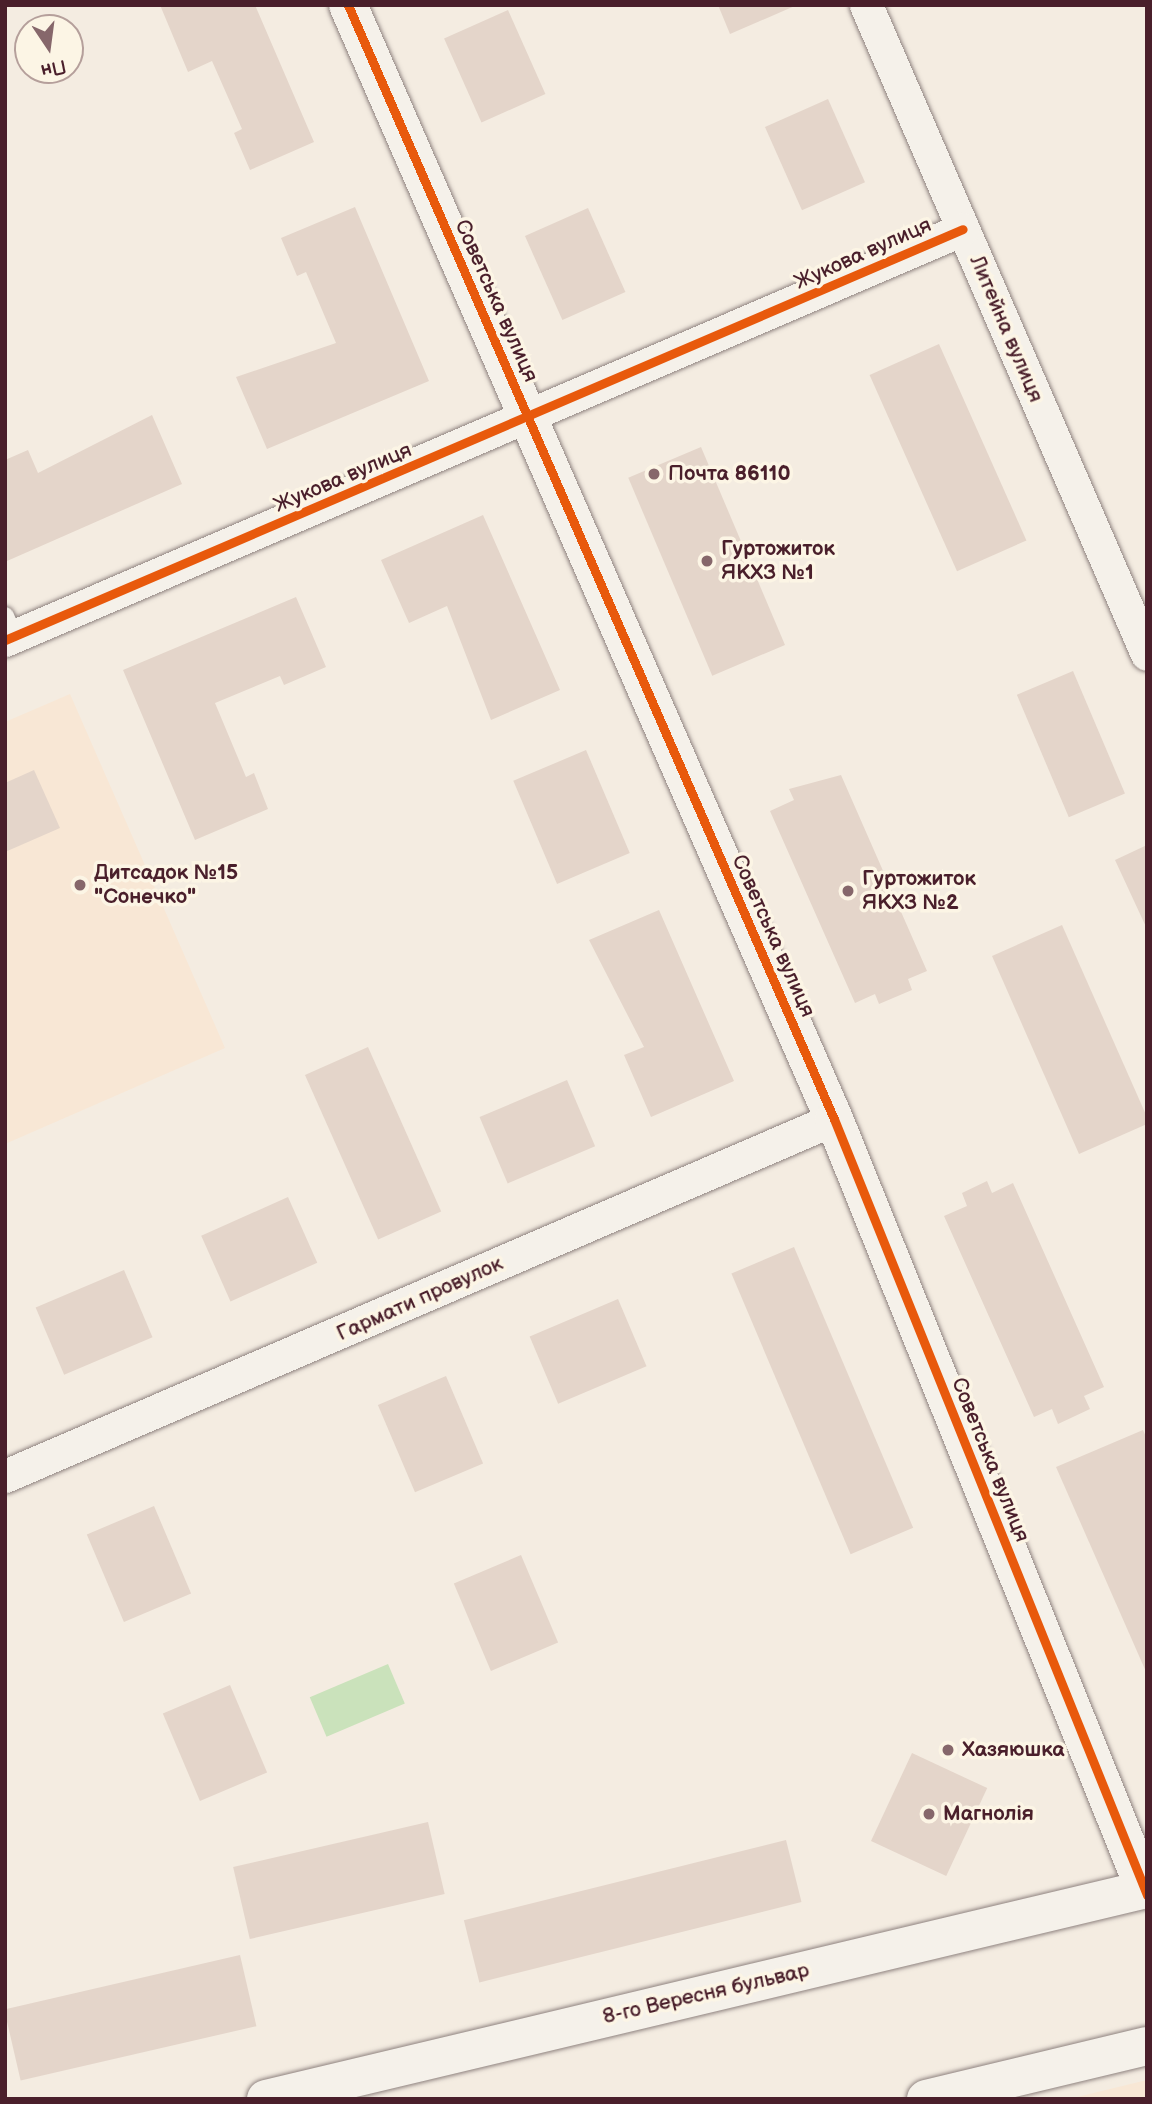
<!DOCTYPE html>
<meta charset="utf-8">
<style>
body{margin:0}
#map{position:relative;width:1152px;height:2104px;overflow:hidden;background:#f4ece1;font-family:"Balsamiq Sans",sans-serif}
div>[style]{position:absolute}
.built>*{inset:0;background:#f8e7d5}
.green>*{inset:0;background:#cae2bb;transform-origin:0 0}
.building>*{inset:0;background:#e4d5ca;transform-origin:0 0}
.roads{filter:drop-shadow(0 0 2px #8f8380) drop-shadow(0 0 2px #8f8380)}
.lane>*{height:18px;margin:-9px;padding:0 9px;transform-origin:9px;border-radius:9px;background:#f5f1ea}
.street>*{height:33px;margin:-16.5px;padding:0 16.5px;transform-origin:16.5px;border-radius:16.5px;background:#f5f1ea}
.secondary>*{height:38px;margin:-19px;padding:0 19px;transform-origin:19px;border-radius:19px;background:#f5f1ea}
.cycleway>*{height:9px;margin:-4.5px;padding:0 4.5px;transform-origin:4.5px;border-radius:4.5px;background:#e8590c}
.dots>*{width:19px;height:19px;translate:-50% -50%;box-sizing:border-box;border:4px solid #fcf5e5;border-radius:50%}
span{translate:-50% -50%;white-space:nowrap;text-align:center;line-height:1.15;-webkit-text-stroke:7px #fcf5e5;paint-order:stroke}
.street-label{font-size:21px;color:#4a1f2b}
.poi-label{font-size:21px;color:#4a1f2b;font-weight:700}
.left{translate:0 -50%;text-align:left}
.frame{position:absolute;inset:0;border:7px solid #4a1f2b;pointer-events:none}
.north{position:absolute;left:14px;top:14px;width:70px;height:70px;box-sizing:border-box;background:#fcf5e5;border:2px solid #b59f9b;border-radius:50%;rotate:167deg;font-size:19px;font-weight:700;line-height:28px;text-align:center;color:#4a1f2b}
.north::after{content:'';display:block;margin:auto;width:24px;height:32px;background:#86676b;clip-path:polygon(50% 0,100% 100%,50% 72%,0 100%)}
</style>
<div id="map">
<div class="built">
<i style="clip-path:polygon(70px 694px,225px 1048px,5px 1144px,5px 722px)"></i>
<i style="clip-path:polygon(1147px 2080px,1147px 2099px,1069px 2099px)"></i>
</div>
<div class="green">
<i style="left:388px;top:1664px;width:43px;height:85px;rotate:67deg"></i>
</div>
<div class="building">
<i style="clip-path:polygon(160px 5px,255px 5px,314px 142px,250px 170px,234px 133px,242px 129px,212px 61px,188px 72px)"></i>
<i style="clip-path:polygon(718px 5px,797px 5px,730px 34px)"></i>
<i style="left:508px;top:10px;width:92px;height:70px;rotate:66deg"></i>
<i style="left:828px;top:99px;width:91px;height:69px;rotate:66deg"></i>
<i style="clip-path:polygon(355px 207px,429px 381px,267px 449px,236px 377px,336px 343px,306px 272px,297px 276px,281px 238px)"></i>
<i style="left:588px;top:208px;width:92px;height:69px;rotate:66deg"></i>
<i style="left:939px;top:344px;width:215px;height:76px;rotate:66deg"></i>
<i style="clip-path:polygon(152px 415px,182px 484px,7px 561px,5px 460px,28px 450px,38px 473px)"></i>
<i style="left:701px;top:447px;width:215px;height:79px;rotate:67deg"></i>
<i style="clip-path:polygon(483px 515px,560px 690px,491px 720px,447px 606px,409px 623px,381px 560px)"></i>
<i style="clip-path:polygon(296px 597px,326px 667px,284px 685px,280px 676px,215px 703px,246px 777px,254px 773px,268px 809px,195px 840px,123px 670px)"></i>
<i style="left:1073px;top:671px;width:133px;height:61px;rotate:67deg"></i>
<i style="left:586px;top:750px;width:112px;height:79px;rotate:67deg"></i>
<i style="clip-path:polygon(34px 770px,60px 828px,5px 852px,5px 783px)"></i>
<i style="clip-path:polygon(841px 775px,927px 971px,908px 979px,912px 990px,879px 1004px,875px 994px,855px 1003px,770px 811px,794px 800px,789px 789px)"></i>
<i style="clip-path:polygon(1147px 845px,1147px 929px,1115px 860px)"></i>
<i style="clip-path:polygon(659px 910px,734px 1081px,651px 1117px,624px 1055px,644px 1047px,589px 940px)"></i>
<i style="clip-path:polygon(1062px 925px,1147px 1117px,1147px 1124px,1079px 1154px,992px 956px)"></i>
<i style="left:368px;top:1047px;width:180px;height:69px;rotate:66deg"></i>
<i style="left:567px;top:1080px;width:72px;height:95px;rotate:67deg"></i>
<i style="clip-path:polygon(987px 1181px,992px 1193px,1013px 1183px,1104px 1387px,1084px 1396px,1090px 1409px,1058px 1424px,1052px 1409px,1034px 1417px,944px 1216px,967px 1206px,962px 1193px)"></i>
<i style="left:288px;top:1197px;width:72px;height:95px;rotate:66deg"></i>
<i style="left:794px;top:1247px;width:305px;height:68px;rotate:67deg"></i>
<i style="left:124px;top:1270px;width:73px;height:96px;rotate:67deg"></i>
<i style="left:618px;top:1299px;width:73px;height:96px;rotate:67deg"></i>
<i style="left:446px;top:1376px;width:95px;height:74px;rotate:67deg"></i>
<i style="clip-path:polygon(1143px 1430px,1147px 1439px,1147px 1674px,1056px 1467px)"></i>
<i style="left:154px;top:1506px;width:95px;height:73px;rotate:67deg"></i>
<i style="left:521px;top:1555px;width:95px;height:73px;rotate:67deg"></i>
<i style="left:230px;top:1685px;width:95px;height:73px;rotate:67deg"></i>
<i style="left:912px;top:1753px;width:83px;height:97px;rotate:25deg"></i>
<i style="left:428px;top:1822px;width:74px;height:200px;rotate:77deg"></i>
<i style="left:786px;top:1840px;width:64px;height:332px;rotate:76deg"></i>
<i style="left:240px;top:1955px;width:73px;height:242px;rotate:77deg"></i>
</div>
<div class="roads">
<div class="lane">
<i style="left:5px;top:616px;width:23px;rotate:67deg"></i>
</div>
<div class="street">
<i style="left:866px;top:5px;width:707px;rotate:66.59deg"></i>
<i style="left:5px;top:640px;width:1042px;rotate:-23.22deg"></i>
<i style="left:5px;top:1476px;width:903px;rotate:-23.3deg"></i>
</div>
<div class="secondary">
<i style="left:348px;top:5px;width:1215px;rotate:66.43deg"></i>
<i style="left:834px;top:1119px;width:831px;rotate:68.03deg"></i>
<i style="left:266px;top:2099px;width:906px;rotate:-13.41deg"></i>
<i style="left:926px;top:2099px;width:227px;rotate:-13.5deg"></i>
</div>
</div>
<div class="cycleway">
<i style="left:348px;top:5px;width:1215px;rotate:66.43deg"></i>
<i style="left:834px;top:1119px;width:837px;rotate:68.03deg"></i>
<i style="left:5px;top:640px;width:1042px;rotate:-23.22deg"></i>
</div>
<div class="dots">
<i style="left:654px;top:474px;background:#86676b"></i>
<i style="left:707px;top:561px;background:#86676b"></i>
<i style="left:80px;top:885px;background:#86676b"></i>
<i style="left:848px;top:891px;background:#86676b"></i>
<i style="left:948px;top:1750px;background:#86676b"></i>
<i style="left:929px;top:1814px;background:#86676b"></i>
</div>
<div class="street-label">
<span style="left:863px;top:254px;rotate:-24deg">Жукова вулиця</span>
<span style="left:496px;top:301px;rotate:66deg">Советська вулиця</span>
<span style="left:1006px;top:329px;rotate:67deg">Литейна вулиця</span>
<span style="left:343px;top:478px;rotate:-23deg">Жукова вулиця</span>
<span style="left:773px;top:936px;rotate:66deg">Советська вулиця</span>
<span style="left:420px;top:1299px;rotate:-24deg">Гармати провулок</span>
<span style="left:990px;top:1460px;rotate:68deg">Советська вулиця</span>
<span style="left:706px;top:1994px;rotate:-13deg">8-го Вересня бульвар</span>
</div>
<div class="poi-label">
<span class="left" style="left:668px;top:474px">Почта 86110</span>
<span class="left" style="left:721px;top:561px">Гуртожиток<br>ЯКХЗ №1</span>
<span class="left" style="left:94px;top:885px">Дитсадок №15<br>"Сонечко"</span>
<span class="left" style="left:862px;top:891px">Гуртожиток<br>ЯКХЗ №2</span>
<span class="left" style="left:962px;top:1750px">Хазяюшка</span>
<span class="left" style="left:943px;top:1814px">Магнолія</span>
</div>
<div class="frame"></div>
<div class="north">Пн</div>
</div>
